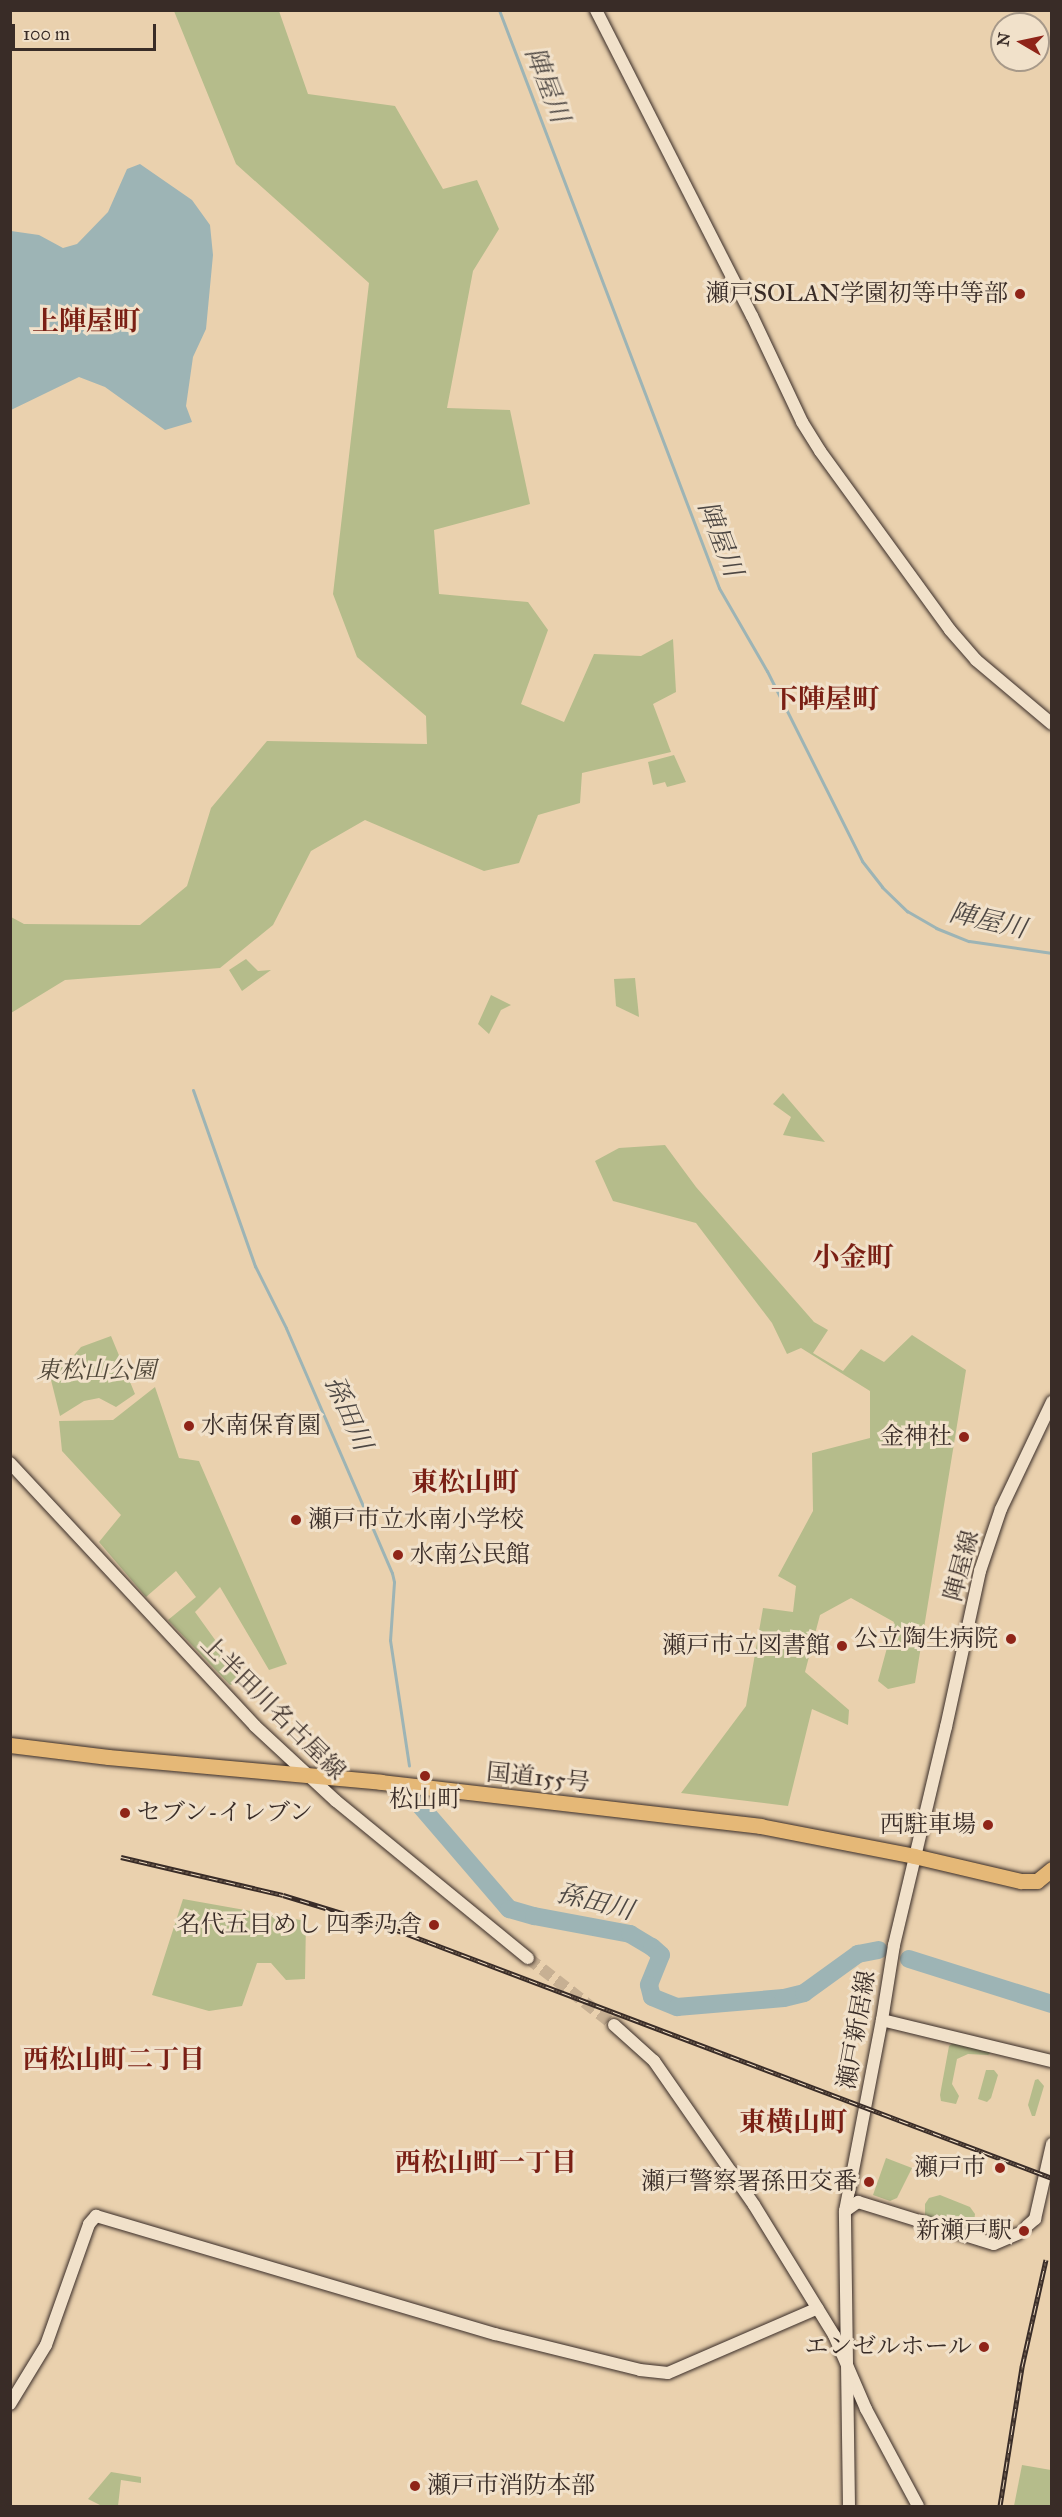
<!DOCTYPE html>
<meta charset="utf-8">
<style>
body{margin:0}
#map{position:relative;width:1062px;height:2517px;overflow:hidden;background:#ead1ae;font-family:"IM FELL Great Primer","Noto Serif JP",serif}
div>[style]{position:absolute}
.green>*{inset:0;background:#b5bc8b}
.water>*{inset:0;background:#9db4b5}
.stream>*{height:3px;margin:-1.5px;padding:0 1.5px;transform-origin:1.5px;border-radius:1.5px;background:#9db4b5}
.river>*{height:18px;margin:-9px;padding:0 9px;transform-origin:9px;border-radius:9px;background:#9db4b5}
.secondary-tunnel>*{height:12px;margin-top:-6px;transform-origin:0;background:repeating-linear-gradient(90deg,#c7b093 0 12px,transparent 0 18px)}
.roads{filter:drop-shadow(0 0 2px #392c27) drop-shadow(0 0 2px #392c27)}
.secondary>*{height:12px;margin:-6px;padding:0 6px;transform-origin:6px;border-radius:6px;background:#f1e1ca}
.highway>*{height:15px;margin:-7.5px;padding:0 7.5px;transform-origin:7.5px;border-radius:7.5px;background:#e5b877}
.rail>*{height:5px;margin-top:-2.5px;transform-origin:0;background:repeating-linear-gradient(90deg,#f1e1ca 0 9px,#392c27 0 18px);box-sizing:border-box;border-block:2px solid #392c27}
.dots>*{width:16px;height:16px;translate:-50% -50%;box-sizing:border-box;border:3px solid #f1e1ca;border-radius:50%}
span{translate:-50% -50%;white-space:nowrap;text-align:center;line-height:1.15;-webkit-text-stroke:6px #f1e1ca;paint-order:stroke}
.poi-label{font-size:24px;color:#392c27}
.right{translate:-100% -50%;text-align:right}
.left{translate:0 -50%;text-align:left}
.park-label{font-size:24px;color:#52493b;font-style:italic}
.street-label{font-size:24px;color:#392c27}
.water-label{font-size:26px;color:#4d4743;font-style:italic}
.neighbourhood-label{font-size:26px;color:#7a1f14;font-weight:700}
.quarter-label{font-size:27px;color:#7a1f14;font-weight:700}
.frame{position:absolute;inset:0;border:12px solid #392c27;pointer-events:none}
.north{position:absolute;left:990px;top:12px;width:60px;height:60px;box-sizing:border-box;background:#f1e1ca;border:2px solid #a79989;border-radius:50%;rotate:279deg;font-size:16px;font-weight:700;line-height:24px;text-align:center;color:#392c27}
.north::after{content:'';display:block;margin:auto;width:21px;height:27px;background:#8f2418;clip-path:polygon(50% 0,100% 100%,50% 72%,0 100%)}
.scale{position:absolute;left:12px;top:24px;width:144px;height:27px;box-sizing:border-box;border:3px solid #392c27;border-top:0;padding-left:8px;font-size:18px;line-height:21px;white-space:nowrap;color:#392c27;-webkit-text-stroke:4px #f1e1ca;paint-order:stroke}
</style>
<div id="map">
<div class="green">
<i style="clip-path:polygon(174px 11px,279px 11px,308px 94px,395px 106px,443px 189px,477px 180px,499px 229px,473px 271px,447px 408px,510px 410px,530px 504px,434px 530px,439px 594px,528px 602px,548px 630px,521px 704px,564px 722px,594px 654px,641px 656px,673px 639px,676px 692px,653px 704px,671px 752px,582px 773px,580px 803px,538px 815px,519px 863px,484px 871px,365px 820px,311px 851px,273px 925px,220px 968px,65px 980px,11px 1013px,11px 917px,24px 924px,140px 925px,187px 886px,211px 808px,267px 741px,427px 744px,426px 716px,357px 657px,333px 594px,369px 283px,236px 164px)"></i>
<i style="clip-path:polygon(674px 755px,686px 782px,667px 787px,665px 782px,653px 785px,648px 762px)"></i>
<i style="clip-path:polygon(246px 959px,258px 971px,271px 970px,242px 991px,229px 970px)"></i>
<i style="clip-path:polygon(635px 978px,639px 1017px,616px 1006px,614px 979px)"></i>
<i style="clip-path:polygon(491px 995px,511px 1005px,501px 1010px,489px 1034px,478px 1024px)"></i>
<i style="clip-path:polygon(783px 1093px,825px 1142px,783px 1135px,791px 1117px,773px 1104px)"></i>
<i style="clip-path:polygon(665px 1145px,696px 1187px,814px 1322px,828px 1330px,813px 1353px,843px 1371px,861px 1349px,884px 1362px,912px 1335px,966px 1370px,915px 1683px,888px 1689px,878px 1681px,894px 1622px,851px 1598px,820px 1615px,805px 1672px,849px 1710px,848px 1725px,812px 1709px,788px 1806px,681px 1793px,746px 1706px,763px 1608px,793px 1612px,796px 1586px,778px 1576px,813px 1511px,812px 1453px,870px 1438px,870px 1391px,801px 1348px,787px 1354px,772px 1323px,696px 1223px,613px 1201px,595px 1161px,619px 1148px)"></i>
<i style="clip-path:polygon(111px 1336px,135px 1394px,116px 1407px,99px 1398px,84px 1401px,60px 1416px,47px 1364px,69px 1361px,81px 1347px)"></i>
<i style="clip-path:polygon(155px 1387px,179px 1458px,199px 1461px,287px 1664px,269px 1670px,220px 1587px,195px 1612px,244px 1680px,230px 1685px,168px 1620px,196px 1597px,176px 1571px,146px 1597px,99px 1542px,121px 1515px,62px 1451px,59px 1421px,113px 1420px)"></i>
<i style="clip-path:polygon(183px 1899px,306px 1921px,305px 1979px,286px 1980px,271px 1963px,257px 1963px,242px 2006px,209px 2011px,152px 1995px)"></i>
<i style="clip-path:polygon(955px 2042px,992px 2052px,988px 2055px,968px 2054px,957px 2059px,952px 2084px,959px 2096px,956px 2104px,941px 2101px,940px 2095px,949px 2046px)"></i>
<i style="clip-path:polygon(986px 2070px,994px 2070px,998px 2075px,991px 2098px,987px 2102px,978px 2099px)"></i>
<i style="clip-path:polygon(1038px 2079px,1044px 2086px,1035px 2116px,1032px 2116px,1028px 2105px,1035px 2080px)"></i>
<i style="clip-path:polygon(886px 2158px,912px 2168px,897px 2198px,890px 2201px,873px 2195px)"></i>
<i style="clip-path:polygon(940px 2195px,970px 2207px,975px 2214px,974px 2223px,963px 2230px,925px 2217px,925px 2204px,929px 2198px)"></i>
<i style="clip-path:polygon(1022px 2465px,1051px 2470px,1051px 2506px,1014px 2506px)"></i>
<i style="clip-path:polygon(111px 2472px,141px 2477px,141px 2483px,121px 2480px,118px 2506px,102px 2506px,88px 2499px)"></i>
</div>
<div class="water">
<i style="clip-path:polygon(140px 164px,192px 200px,210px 225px,213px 255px,206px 329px,193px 357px,186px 406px,192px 422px,165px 430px,105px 387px,79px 377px,11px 410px,11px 231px,39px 235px,63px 248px,77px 244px,108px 212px,127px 169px)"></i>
</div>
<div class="stream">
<i style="left:499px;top:10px;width:618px;rotate:69.16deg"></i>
<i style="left:719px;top:588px;width:96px;rotate:60deg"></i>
<i style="left:767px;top:671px;width:212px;rotate:63.4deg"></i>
<i style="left:862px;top:861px;width:33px;rotate:52deg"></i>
<i style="left:882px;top:887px;width:35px;rotate:44deg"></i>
<i style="left:907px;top:911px;width:34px;rotate:30deg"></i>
<i style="left:936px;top:928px;width:35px;rotate:22deg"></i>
<i style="left:969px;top:941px;width:84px;rotate:8.2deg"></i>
<i style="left:193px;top:1090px;width:187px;rotate:70.6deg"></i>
<i style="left:255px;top:1266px;width:69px;rotate:63.4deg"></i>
<i style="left:286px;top:1328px;width:267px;rotate:66.6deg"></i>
<i style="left:392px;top:1573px;width:9px;rotate:77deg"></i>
<i style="left:394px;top:1582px;width:58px;rotate:93.9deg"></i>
<i style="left:390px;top:1640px;width:127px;rotate:81.4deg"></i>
</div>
<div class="river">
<i style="left:417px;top:1802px;width:141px;rotate:49.3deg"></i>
<i style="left:509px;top:1909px;width:26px;rotate:16deg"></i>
<i style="left:534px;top:1916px;width:98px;rotate:10.6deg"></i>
<i style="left:630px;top:1934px;width:26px;rotate:31deg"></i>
<i style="left:652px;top:1947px;width:12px;rotate:42deg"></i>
<i style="left:661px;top:1955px;width:32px;rotate:112deg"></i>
<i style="left:649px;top:1985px;width:12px;rotate:76deg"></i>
<i style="left:652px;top:1997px;width:27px;rotate:22deg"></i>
<i style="left:677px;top:2007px;width:107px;rotate:-4.8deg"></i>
<i style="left:784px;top:1998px;width:21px;rotate:-14deg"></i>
<i style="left:804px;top:1993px;width:67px;rotate:-35.8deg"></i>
<i style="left:858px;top:1954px;width:21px;rotate:-11deg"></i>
<i style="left:909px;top:1959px;width:150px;rotate:17.5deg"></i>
</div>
<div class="secondary-tunnel">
<i style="left:528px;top:1958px;width:109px;rotate:37.9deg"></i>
</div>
<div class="roads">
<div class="secondary">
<i style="left:596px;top:10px;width:343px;rotate:63deg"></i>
<i style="left:752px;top:316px;width:117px;rotate:64.7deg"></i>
<i style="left:802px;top:422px;width:34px;rotate:58deg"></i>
<i style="left:820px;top:451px;width:221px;rotate:54deg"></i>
<i style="left:950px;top:630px;width:40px;rotate:49deg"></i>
<i style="left:976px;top:660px;width:99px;rotate:40.1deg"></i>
<i style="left:10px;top:1463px;width:359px;rotate:47deg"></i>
<i style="left:255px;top:1726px;width:110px;rotate:42.8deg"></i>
<i style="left:336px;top:1801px;width:248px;rotate:39.3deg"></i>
<i style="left:882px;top:2020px;width:175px;rotate:13.6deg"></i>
<i style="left:614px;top:2025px;width:54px;rotate:42deg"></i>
<i style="left:654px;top:2061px;width:175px;rotate:55.2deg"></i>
<i style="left:754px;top:2205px;width:153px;rotate:58.4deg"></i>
<i style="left:834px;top:2335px;width:81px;rotate:66.6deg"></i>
<i style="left:866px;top:2409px;width:110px;rotate:61.8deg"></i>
<i style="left:845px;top:2211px;width:16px;rotate:-35deg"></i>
<i style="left:858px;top:2202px;width:142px;rotate:17.2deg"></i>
<i style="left:994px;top:2244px;width:26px;rotate:-23deg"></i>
<i style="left:1027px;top:2226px;width:11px;rotate:-41deg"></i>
<i style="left:1035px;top:2219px;width:77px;rotate:-77.2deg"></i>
<i style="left:10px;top:2404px;width:69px;rotate:-58.6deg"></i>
<i style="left:46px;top:2345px;width:128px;rotate:-70.4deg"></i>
<i style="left:89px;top:2224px;width:11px;rotate:-49deg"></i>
<i style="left:96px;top:2216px;width:416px;rotate:16.5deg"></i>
<i style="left:495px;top:2334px;width:149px;rotate:13.9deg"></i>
<i style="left:640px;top:2370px;width:28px;rotate:6deg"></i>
<i style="left:668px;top:2373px;width:163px;rotate:-23.4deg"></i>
<i style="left:849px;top:2506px;width:295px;rotate:-90.8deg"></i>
<i style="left:845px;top:2211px;width:20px;rotate:-79deg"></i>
<i style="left:849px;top:2191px;width:174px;rotate:-79.1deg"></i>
<i style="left:882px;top:2020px;width:76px;rotate:-80.9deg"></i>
<i style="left:894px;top:1945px;width:224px;rotate:-76.6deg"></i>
<i style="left:946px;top:1727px;width:160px;rotate:-77.7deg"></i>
<i style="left:980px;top:1571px;width:65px;rotate:-71.3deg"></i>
<i style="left:1001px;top:1509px;width:119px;rotate:-64.5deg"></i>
</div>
<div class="highway">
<i style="left:10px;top:1745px;width:99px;rotate:7deg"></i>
<i style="left:108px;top:1757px;width:274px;rotate:5.2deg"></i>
<i style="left:381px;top:1782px;width:382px;rotate:6.6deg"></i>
<i style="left:760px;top:1826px;width:157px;rotate:11deg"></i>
<i style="left:914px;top:1856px;width:110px;rotate:13.2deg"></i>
<i style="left:1021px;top:1881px;width:16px"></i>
<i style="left:1037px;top:1881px;width:19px;rotate:-39deg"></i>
</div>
</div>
<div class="rail">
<i style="left:121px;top:1857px;width:166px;rotate:13.2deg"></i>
<i style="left:283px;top:1895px;width:116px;rotate:17deg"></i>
<i style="left:394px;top:1929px;width:704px;rotate:20.73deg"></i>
<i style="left:1000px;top:2506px;width:141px;rotate:-81deg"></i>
<i style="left:1022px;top:2367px;width:110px;rotate:-77.4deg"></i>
</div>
<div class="dots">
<i style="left:1020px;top:294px;background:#8f2418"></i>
<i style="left:189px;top:1426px;background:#8f2418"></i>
<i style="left:964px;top:1437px;background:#8f2418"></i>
<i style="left:296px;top:1520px;background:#8f2418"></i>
<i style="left:398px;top:1555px;background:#8f2418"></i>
<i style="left:1011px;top:1639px;background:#8f2418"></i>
<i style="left:842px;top:1646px;background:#8f2418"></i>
<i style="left:425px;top:1776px;background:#8f2418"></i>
<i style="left:125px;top:1813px;background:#8f2418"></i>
<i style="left:988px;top:1825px;background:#8f2418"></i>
<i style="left:434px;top:1925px;background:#8f2418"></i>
<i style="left:1000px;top:2168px;background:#8f2418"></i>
<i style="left:869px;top:2182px;background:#8f2418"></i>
<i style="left:1024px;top:2231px;background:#8f2418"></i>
<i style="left:984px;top:2347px;background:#8f2418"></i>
<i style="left:415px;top:2486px;background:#8f2418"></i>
</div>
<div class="poi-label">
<span class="right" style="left:1008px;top:294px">瀬戸SOLAN学園初等中等部</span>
<span class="left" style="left:201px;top:1426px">水南保育園</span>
<span class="right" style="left:952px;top:1437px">金神社</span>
<span class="left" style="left:308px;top:1520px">瀬戸市立水南小学校</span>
<span class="left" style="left:410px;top:1555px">水南公民館</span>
<span class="right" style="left:998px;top:1639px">公立陶生病院</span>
<span class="right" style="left:830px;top:1646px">瀬戸市立図書館</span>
<span style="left:425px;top:1800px">松山町</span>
<span class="left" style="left:137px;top:1813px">セブン-イレブン</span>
<span class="right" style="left:976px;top:1825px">西駐車場</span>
<span class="right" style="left:422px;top:1925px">名代五目めし 四季乃舎</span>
<span class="right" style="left:986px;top:2168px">瀬戸市</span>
<span class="right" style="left:857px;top:2182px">瀬戸警察署孫田交番</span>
<span class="right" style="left:1012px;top:2231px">新瀬戸駅</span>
<span class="right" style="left:972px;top:2347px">エンゼルホール</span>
<span class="left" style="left:427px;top:2486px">瀬戸市消防本部</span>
</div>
<div class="park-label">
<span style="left:96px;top:1371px">東松山公園</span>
</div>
<div class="street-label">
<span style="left:962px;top:1566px;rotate:-75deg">陣屋線</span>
<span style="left:273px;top:1708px;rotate:45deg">上半田川名古屋線</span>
<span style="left:538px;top:1778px;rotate:6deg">国道155号</span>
<span style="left:857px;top:2030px;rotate:-80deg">瀬戸新居線</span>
</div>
<div class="water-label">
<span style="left:547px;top:85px;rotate:69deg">陣屋川</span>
<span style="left:720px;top:539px;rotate:69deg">陣屋川</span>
<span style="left:988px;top:921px;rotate:13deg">陣屋川</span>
<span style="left:348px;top:1413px;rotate:66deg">孫田川</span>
<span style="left:595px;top:1902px;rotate:14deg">孫田川</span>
</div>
<div class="neighbourhood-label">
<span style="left:114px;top:2060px">西松山町二丁目</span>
<span style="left:486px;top:2163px">西松山町一丁目</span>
</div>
<div class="quarter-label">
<span style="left:86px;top:321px">上陣屋町</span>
<span style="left:825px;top:699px">下陣屋町</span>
<span style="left:853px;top:1257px">小金町</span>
<span style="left:465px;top:1482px">東松山町</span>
<span style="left:793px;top:2122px">東横山町</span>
</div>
<div class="frame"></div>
<div class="north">N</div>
<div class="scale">100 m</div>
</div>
